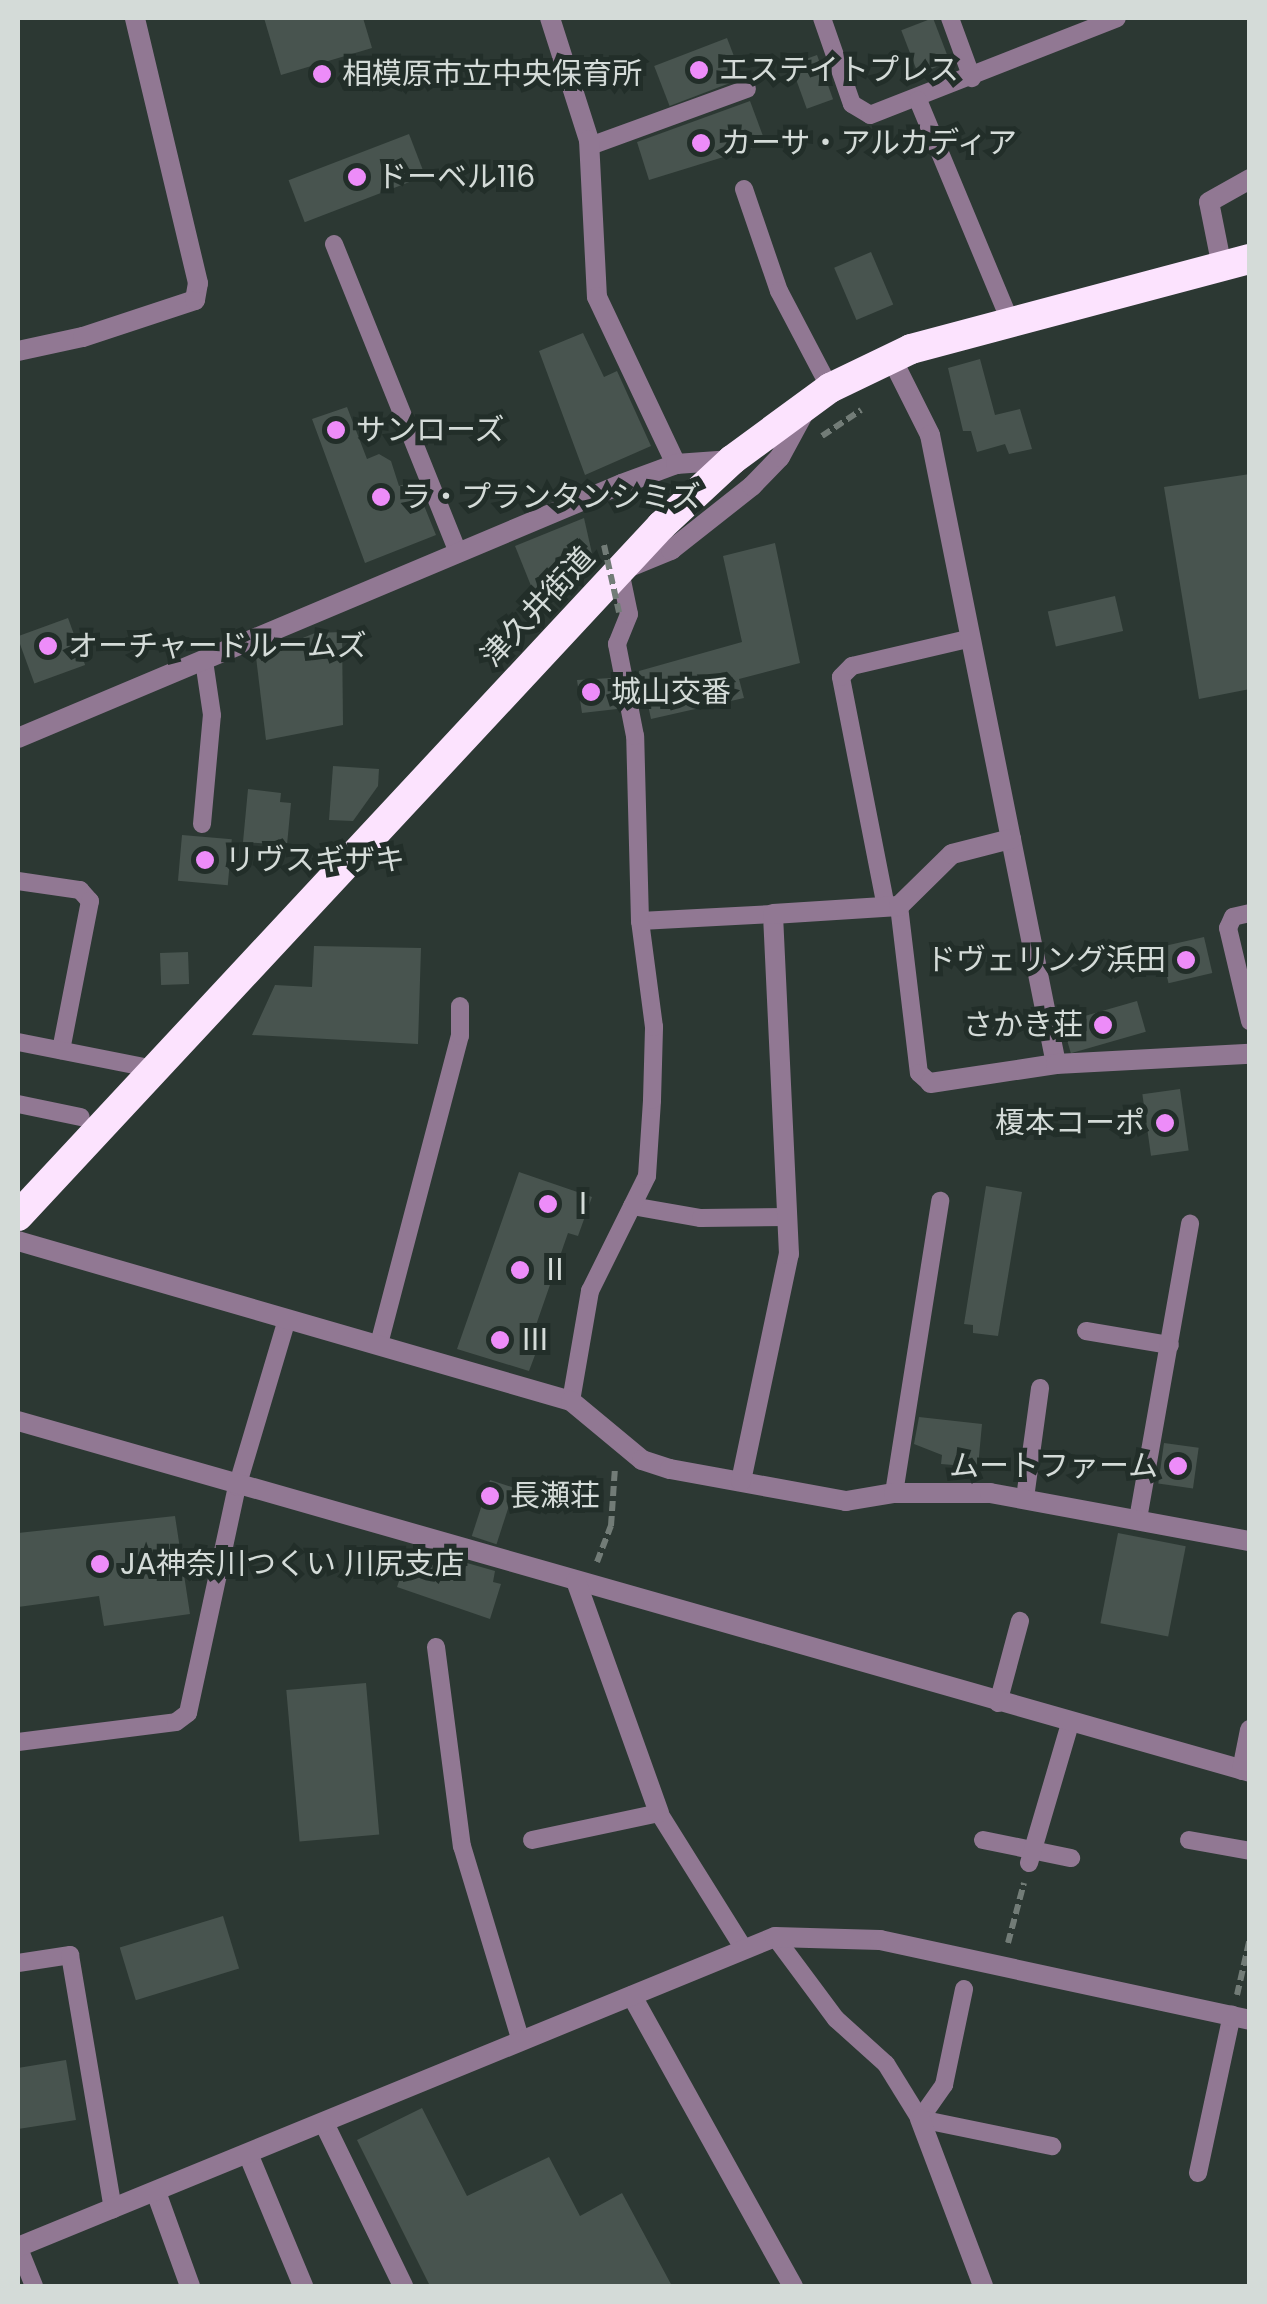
<!DOCTYPE html>
<meta charset="utf-8">
<style>
body{margin:0}
#map{position:relative;width:1267px;height:2304px;overflow:hidden;background:#2c3833;font-family:Poppins,"Noto Sans JP",sans-serif}
div>[style]{position:absolute}
.building>*{inset:0;background:#48544f;transform-origin:0 0}
.path>*{height:6px;margin-top:-3px;transform-origin:0;background:repeating-linear-gradient(90deg,#727c77 0 10px,transparent 0 15px)}
.lane>*{height:18px;margin:-9px;padding:0 9px;transform-origin:9px;border-radius:9px;background:#917893}
.street>*{height:20px;margin:-10px;padding:0 10px;transform-origin:10px;border-radius:10px;background:#917893}
.highway>*{height:30px;margin:-15px;padding:0 15px;transform-origin:15px;border-radius:15px;background:#fce3fe}
.path-bridge>*{height:6px;margin-top:-3px;transform-origin:0;background:repeating-linear-gradient(90deg,#727c77 0 10px,transparent 0 15px)}
.dots>*{width:28px;height:28px;translate:-50% -50%;box-sizing:border-box;border:5px solid #222e29;border-radius:50%}
span{translate:-50% -50%;white-space:nowrap;text-align:center;line-height:1.15;-webkit-text-stroke:10px #222e29;paint-order:stroke}
.poi-label{font-size:30px;color:#d4dbd8}
.left{translate:0 -50%;text-align:left}
.right{translate:-100% -50%;text-align:right}
.street-label{font-size:30px;color:#d4dbd8}
.frame{position:absolute;inset:0;border:20px solid #d4dbd8;pointer-events:none}
</style>
<div id="map">
<div class="building">
<i style="clip-path:polygon(264px 18px,363px 18px,372px 48px,281px 75px)"></i>
<i style="left:933px;top:18px;width:47px;height:34px;rotate:69deg"></i>
<i style="left:727px;top:38px;width:43px;height:78px;rotate:69deg"></i>
<i style="left:817px;top:55px;width:47px;height:28px;rotate:70deg"></i>
<i style="clip-path:polygon(750px 101px,766px 144px,649px 180px,637px 142px)"></i>
<i style="left:409px;top:134px;width:45px;height:129px;rotate:69deg"></i>
<i style="left:871px;top:252px;width:57px;height:40px;rotate:67deg"></i>
<i style="clip-path:polygon(583px 333px,604px 377px,617px 371px,651px 446px,585px 475px,539px 351px)"></i>
<i style="clip-path:polygon(980px 359px,995px 415px,1020px 409px,1032px 449px,1009px 454px,1005px 444px,977px 452px,971px 431px,963px 431px,948px 368px)"></i>
<i style="clip-path:polygon(347px 407px,367px 459px,379px 454px,391px 461px,399px 486px,414px 481px,436px 535px,365px 563px,312px 419px)"></i>
<i style="clip-path:polygon(1250px 474px,1250px 689px,1199px 699px,1164px 487px)"></i>
<i style="clip-path:polygon(584px 518px,593px 558px,542px 613px,515px 546px)"></i>
<i style="clip-path:polygon(775px 543px,800px 663px,739px 679px,744px 698px,651px 719px,648px 705px,642px 706px,639px 671px,742px 642px,723px 556px)"></i>
<i style="left:1115px;top:596px;width:36px;height:69px;rotate:77deg"></i>
<i style="left:68px;top:618px;width:50px;height:54px;rotate:70deg"></i>
<i style="clip-path:polygon(342px 632px,343px 725px,266px 740px,256px 657px,315px 633px)"></i>
<i style="clip-path:polygon(611px 678px,617px 709px,582px 713px,577px 680px)"></i>
<i style="clip-path:polygon(333px 766px,379px 769px,378px 786px,353px 821px,329px 820px)"></i>
<i style="clip-path:polygon(248px 789px,281px 793px,280px 802px,291px 803px,287px 845px,243px 842px)"></i>
<i style="left:182px;top:835px;width:50px;height:46px;rotate:5deg"></i>
<i style="left:1204px;top:937px;width:37px;height:45px;rotate:77deg"></i>
<i style="clip-path:polygon(314px 946px,421px 948px,418px 1044px,252px 1035px,275px 985px,312px 987px)"></i>
<i style="left:188px;top:952px;width:32px;height:28px;rotate:88deg"></i>
<i style="left:1137px;top:1001px;width:32px;height:78px;rotate:74deg"></i>
<i style="left:1180px;top:1089px;width:62px;height:38px;rotate:82deg"></i>
<i style="clip-path:polygon(519px 1172px,592px 1197px,578px 1236px,568px 1233px,535px 1328px,544px 1331px,529px 1371px,457px 1349px)"></i>
<i style="clip-path:polygon(986px 1186px,1022px 1192px,998px 1336px,973px 1333px,973px 1325px,964px 1324px)"></i>
<i style="clip-path:polygon(919px 1417px,982px 1424px,978px 1467px,941px 1464px,942px 1455px,914px 1444px)"></i>
<i style="left:1164px;top:1443px;width:35px;height:41px;rotate:8deg"></i>
<i style="left:490px;top:1480px;width:26px;height:59px;rotate:18deg"></i>
<i style="clip-path:polygon(175px 1516px,190px 1614px,104px 1626px,99px 1596px,18px 1607px,18px 1533px)"></i>
<i style="left:1118px;top:1533px;width:69px;height:92px;rotate:11deg"></i>
<i style="clip-path:polygon(408px 1554px,464px 1572px,467px 1563px,495px 1571px,493px 1582px,501px 1584px,490px 1619px,397px 1587px)"></i>
<i style="left:366px;top:1683px;width:152px;height:80px;rotate:85deg"></i>
<i style="left:223px;top:1916px;width:55px;height:108px;rotate:73deg"></i>
<i style="clip-path:polygon(66px 2060px,76px 2120px,18px 2129px,18px 2068px)"></i>
<i style="clip-path:polygon(422px 2108px,467px 2196px,549px 2157px,580px 2216px,622px 2193px,672px 2286px,430px 2286px,357px 2140px)"></i>
</div>
<div class="path">
<i style="left:822px;top:436px;width:47px;rotate:-33.7deg"></i>
<i style="left:597px;top:1562px;width:39px;rotate:-69deg"></i>
<i style="left:611px;top:1526px;width:58px;rotate:-86.1deg"></i>
<i style="left:1008px;top:1943px;width:62px;rotate:-75.1deg"></i>
<i style="left:1237px;top:1995px;width:58px;rotate:-77.2deg"></i>
</div>
<div class="lane">
<i style="left:822px;top:18px;width:91px;rotate:70.8deg"></i>
<i style="left:852px;top:104px;width:21px;rotate:31deg"></i>
<i style="left:870px;top:115px;width:265px;rotate:-21.4deg"></i>
<i style="left:950px;top:18px;width:64px;rotate:69.9deg"></i>
<i style="left:918px;top:100px;width:239px;rotate:67.4deg"></i>
<i style="left:590px;top:146px;width:167px;rotate:-20deg"></i>
<i style="left:744px;top:189px;width:108px;rotate:71.1deg"></i>
<i style="left:779px;top:291px;width:110px;rotate:62.3deg"></i>
<i style="left:334px;top:244px;width:330px;rotate:68.1deg"></i>
<i style="left:202px;top:824px;width:109px;rotate:-84.8deg"></i>
<i style="left:212px;top:715px;width:55px;rotate:-98.4deg"></i>
<i style="left:18px;top:881px;width:63px;rotate:8.3deg"></i>
<i style="left:80px;top:890px;width:15px;rotate:48deg"></i>
<i style="left:90px;top:901px;width:152px;rotate:101deg"></i>
<i style="left:899px;top:906px;width:168px;rotate:83.2deg"></i>
<i style="left:919px;top:1073px;width:15px;rotate:42deg"></i>
<i style="left:886px;top:907px;width:234px;rotate:-101.1deg"></i>
<i style="left:841px;top:677px;width:16px;rotate:-45deg"></i>
<i style="left:852px;top:666px;width:122px;rotate:-13.2deg"></i>
<i style="left:1250px;top:913px;width:17px;rotate:167deg"></i>
<i style="left:1233px;top:917px;width:12px;rotate:114deg"></i>
<i style="left:1228px;top:928px;width:96px;rotate:76.7deg"></i>
<i style="left:640px;top:921px;width:133px;rotate:-3deg"></i>
<i style="left:18px;top:1042px;width:139px;rotate:11.2deg"></i>
<i style="left:18px;top:1104px;width:64px;rotate:11.7deg"></i>
<i style="left:632px;top:1206px;width:70px;rotate:9.9deg"></i>
<i style="left:701px;top:1218px;width:87px;rotate:-0.7deg"></i>
<i style="left:1086px;top:1331px;width:85px;rotate:9.5deg"></i>
<i style="left:379px;top:1344px;width:318px;rotate:-75.3deg"></i>
<i style="left:460px;top:1036px;width:30px;rotate:-90deg"></i>
<i style="left:571px;top:1401px;width:112px;rotate:-80.2deg"></i>
<i style="left:590px;top:1291px;width:128px;rotate:-63.6deg"></i>
<i style="left:647px;top:1176px;width:76px;rotate:-86.2deg"></i>
<i style="left:652px;top:1100px;width:73px;rotate:-88.4deg"></i>
<i style="left:654px;top:1027px;width:107px;rotate:-97.5deg"></i>
<i style="left:640px;top:921px;width:185px;rotate:-91.5deg"></i>
<i style="left:635px;top:736px;width:94px;rotate:-101.1deg"></i>
<i style="left:617px;top:644px;width:32px;rotate:-68deg"></i>
<i style="left:629px;top:614px;width:44px;rotate:-101.8deg"></i>
<i style="left:894px;top:1493px;width:296px;rotate:-81deg"></i>
<i style="left:1025px;top:1498px;width:111px;rotate:-82.2deg"></i>
<i style="left:1138px;top:1519px;width:300px;rotate:-80deg"></i>
<i style="left:436px;top:1647px;width:201px;rotate:82.6deg"></i>
<i style="left:462px;top:1846px;width:204px;rotate:73.2deg"></i>
<i style="left:998px;top:1703px;width:85px;rotate:-75deg"></i>
<i style="left:18px;top:1742px;width:159px;rotate:-7.2deg"></i>
<i style="left:176px;top:1722px;width:15px;rotate:-37deg"></i>
<i style="left:188px;top:1713px;width:231px;rotate:-77.8deg"></i>
<i style="left:237px;top:1487px;width:175px;rotate:-73.4deg"></i>
<i style="left:532px;top:1840px;width:130px;rotate:-12deg"></i>
<i style="left:659px;top:1813px;width:157px;rotate:58deg"></i>
<i style="left:983px;top:1840px;width:90px;rotate:11.6deg"></i>
<i style="left:1189px;top:1840px;width:62px;rotate:10.2deg"></i>
<i style="left:1029px;top:1863px;width:145px;rotate:-73.6deg"></i>
<i style="left:775px;top:1937px;width:102px;rotate:53.4deg"></i>
<i style="left:836px;top:2019px;width:67px;rotate:42deg"></i>
<i style="left:886px;top:2064px;width:65px;rotate:58.3deg"></i>
<i style="left:18px;top:1963px;width:53px;rotate:-8.7deg"></i>
<i style="left:70px;top:1955px;width:258px;rotate:80.4deg"></i>
<i style="left:920px;top:2119px;width:42px;rotate:-54.8deg"></i>
<i style="left:944px;top:2085px;width:98px;rotate:-78.2deg"></i>
<i style="left:920px;top:2119px;width:135px;rotate:11.6deg"></i>
<i style="left:1198px;top:2173px;width:162px;rotate:-77.9deg"></i>
<i style="left:18px;top:2246px;width:43px;rotate:68.2deg"></i>
</div>
<div class="street">
<i style="left:550px;top:18px;width:128px;rotate:72.3deg"></i>
<i style="left:589px;top:140px;width:157px;rotate:87.1deg"></i>
<i style="left:597px;top:297px;width:185px;rotate:64.7deg"></i>
<i style="left:1222px;top:267px;width:66px;rotate:-101.3deg"></i>
<i style="left:1209px;top:202px;width:47px;rotate:-29.3deg"></i>
<i style="left:18px;top:351px;width:66px;rotate:-12.2deg"></i>
<i style="left:83px;top:337px;width:118px;rotate:-18.3deg"></i>
<i style="left:195px;top:300px;width:17px;rotate:-80deg"></i>
<i style="left:198px;top:283px;width:272px;rotate:-103.4deg"></i>
<i style="left:891px;top:357px;width:87px;rotate:63.4deg"></i>
<i style="left:930px;top:435px;width:641px;rotate:78.67deg"></i>
<i style="left:1056px;top:1064px;width:127px;rotate:171.4deg"></i>
<i style="left:627px;top:568px;width:48px;rotate:-22.2deg"></i>
<i style="left:671px;top:550px;width:103px;rotate:-38.3deg"></i>
<i style="left:752px;top:486px;width:40px;rotate:-46deg"></i>
<i style="left:780px;top:457px;width:55px;rotate:-61.6deg"></i>
<i style="left:18px;top:738px;width:655px;rotate:-22.81deg"></i>
<i style="left:622px;top:484px;width:58px;rotate:-20.3deg"></i>
<i style="left:676px;top:464px;width:56px;rotate:-4.1deg"></i>
<i style="left:1056px;top:1064px;width:194px;rotate:-3deg"></i>
<i style="left:18px;top:1241px;width:576px;rotate:16.14deg"></i>
<i style="left:571px;top:1401px;width:92px;rotate:39.7deg"></i>
<i style="left:642px;top:1460px;width:29px;rotate:18deg"></i>
<i style="left:670px;top:1469px;width:179px;rotate:10.3deg"></i>
<i style="left:846px;top:1501px;width:49px;rotate:-9.5deg"></i>
<i style="left:894px;top:1493px;width:96px"></i>
<i style="left:990px;top:1493px;width:264px;rotate:10.5deg"></i>
<i style="left:18px;top:1421px;width:1281px;rotate:15.9deg"></i>
<i style="left:741px;top:1481px;width:232px;rotate:-78.1deg"></i>
<i style="left:789px;top:1254px;width:340px;rotate:-92.7deg"></i>
<i style="left:773px;top:914px;width:126px;rotate:-3.6deg"></i>
<i style="left:899px;top:906px;width:74px;rotate:-44.5deg"></i>
<i style="left:952px;top:854px;width:61px;rotate:-14.3deg"></i>
<i style="left:576px;top:1581px;width:246px;rotate:70.3deg"></i>
<i style="left:1242px;top:1770px;width:41px;rotate:-78.7deg"></i>
<i style="left:632px;top:1996px;width:332px;rotate:61deg"></i>
<i style="left:920px;top:2119px;width:178px;rotate:69.3deg"></i>
<i style="left:324px;top:2123px;width:181px;rotate:64.1deg"></i>
<i style="left:249px;top:2156px;width:141px;rotate:67.4deg"></i>
<i style="left:156px;top:2192px;width:100px;rotate:70.1deg"></i>
<i style="left:18px;top:2247px;width:818px;rotate:-22.27deg"></i>
<i style="left:775px;top:1937px;width:105px;rotate:1.6deg"></i>
<i style="left:880px;top:1940px;width:379px;rotate:12.2deg"></i>
</div>
<div class="highway">
<i style="left:18px;top:1216px;width:943px;rotate:-47.02deg"></i>
<i style="left:661px;top:526px;width:97px;rotate:-42.9deg"></i>
<i style="left:732px;top:460px;width:122px;rotate:-36.3deg"></i>
<i style="left:830px;top:388px;width:90px;rotate:-25.7deg"></i>
<i style="left:911px;top:349px;width:351px;rotate:-14.9deg"></i>
</div>
<div class="path-bridge">
<i style="left:604px;top:545px;width:69px;rotate:77.4deg"></i>
</div>
<div class="dots">
<i style="left:699px;top:70px;background:#ed8cf9"></i>
<i style="left:322px;top:74px;background:#ed8cf9"></i>
<i style="left:701px;top:143px;background:#ed8cf9"></i>
<i style="left:357px;top:177px;background:#ed8cf9"></i>
<i style="left:336px;top:430px;background:#ed8cf9"></i>
<i style="left:381px;top:497px;background:#ed8cf9"></i>
<i style="left:48px;top:646px;background:#ed8cf9"></i>
<i style="left:591px;top:692px;background:#ed8cf9"></i>
<i style="left:205px;top:860px;background:#ed8cf9"></i>
<i style="left:1186px;top:960px;background:#ed8cf9"></i>
<i style="left:1103px;top:1025px;background:#ed8cf9"></i>
<i style="left:1165px;top:1123px;background:#ed8cf9"></i>
<i style="left:548px;top:1204px;background:#ed8cf9"></i>
<i style="left:520px;top:1270px;background:#ed8cf9"></i>
<i style="left:500px;top:1340px;background:#ed8cf9"></i>
<i style="left:1178px;top:1466px;background:#ed8cf9"></i>
<i style="left:490px;top:1496px;background:#ed8cf9"></i>
<i style="left:100px;top:1564px;background:#ed8cf9"></i>
</div>
<div class="poi-label">
<span class="left" style="left:719px;top:70px">エステイトプレス</span>
<span class="left" style="left:342px;top:74px">相模原市立中央保育所</span>
<span class="left" style="left:721px;top:143px">カーサ・アルカディア</span>
<span class="left" style="left:377px;top:177px">ドーベル116</span>
<span class="left" style="left:356px;top:430px">サンローズ</span>
<span class="left" style="left:401px;top:497px">ラ・プランタンシミズ</span>
<span class="left" style="left:68px;top:646px">オーチャードルームズ</span>
<span class="left" style="left:611px;top:692px">城山交番</span>
<span class="left" style="left:225px;top:860px">リヴスギザキ</span>
<span class="right" style="left:1166px;top:960px">ドヴェリング浜田</span>
<span class="right" style="left:1083px;top:1025px">さかき荘</span>
<span class="right" style="left:1145px;top:1123px">榎本コーポ</span>
<span class="left" style="left:568px;top:1204px">Ⅰ</span>
<span class="left" style="left:540px;top:1270px">Ⅱ</span>
<span class="left" style="left:520px;top:1340px">Ⅲ</span>
<span class="right" style="left:1158px;top:1466px">ムートファーム</span>
<span class="left" style="left:510px;top:1496px">長瀬荘</span>
<span class="left" style="left:120px;top:1564px">JA神奈川つくい 川尻支店</span>
</div>
<div class="street-label">
<span style="left:538px;top:607px;rotate:-47deg">津久井街道</span>
</div>
<div class="frame"></div>
</div>
